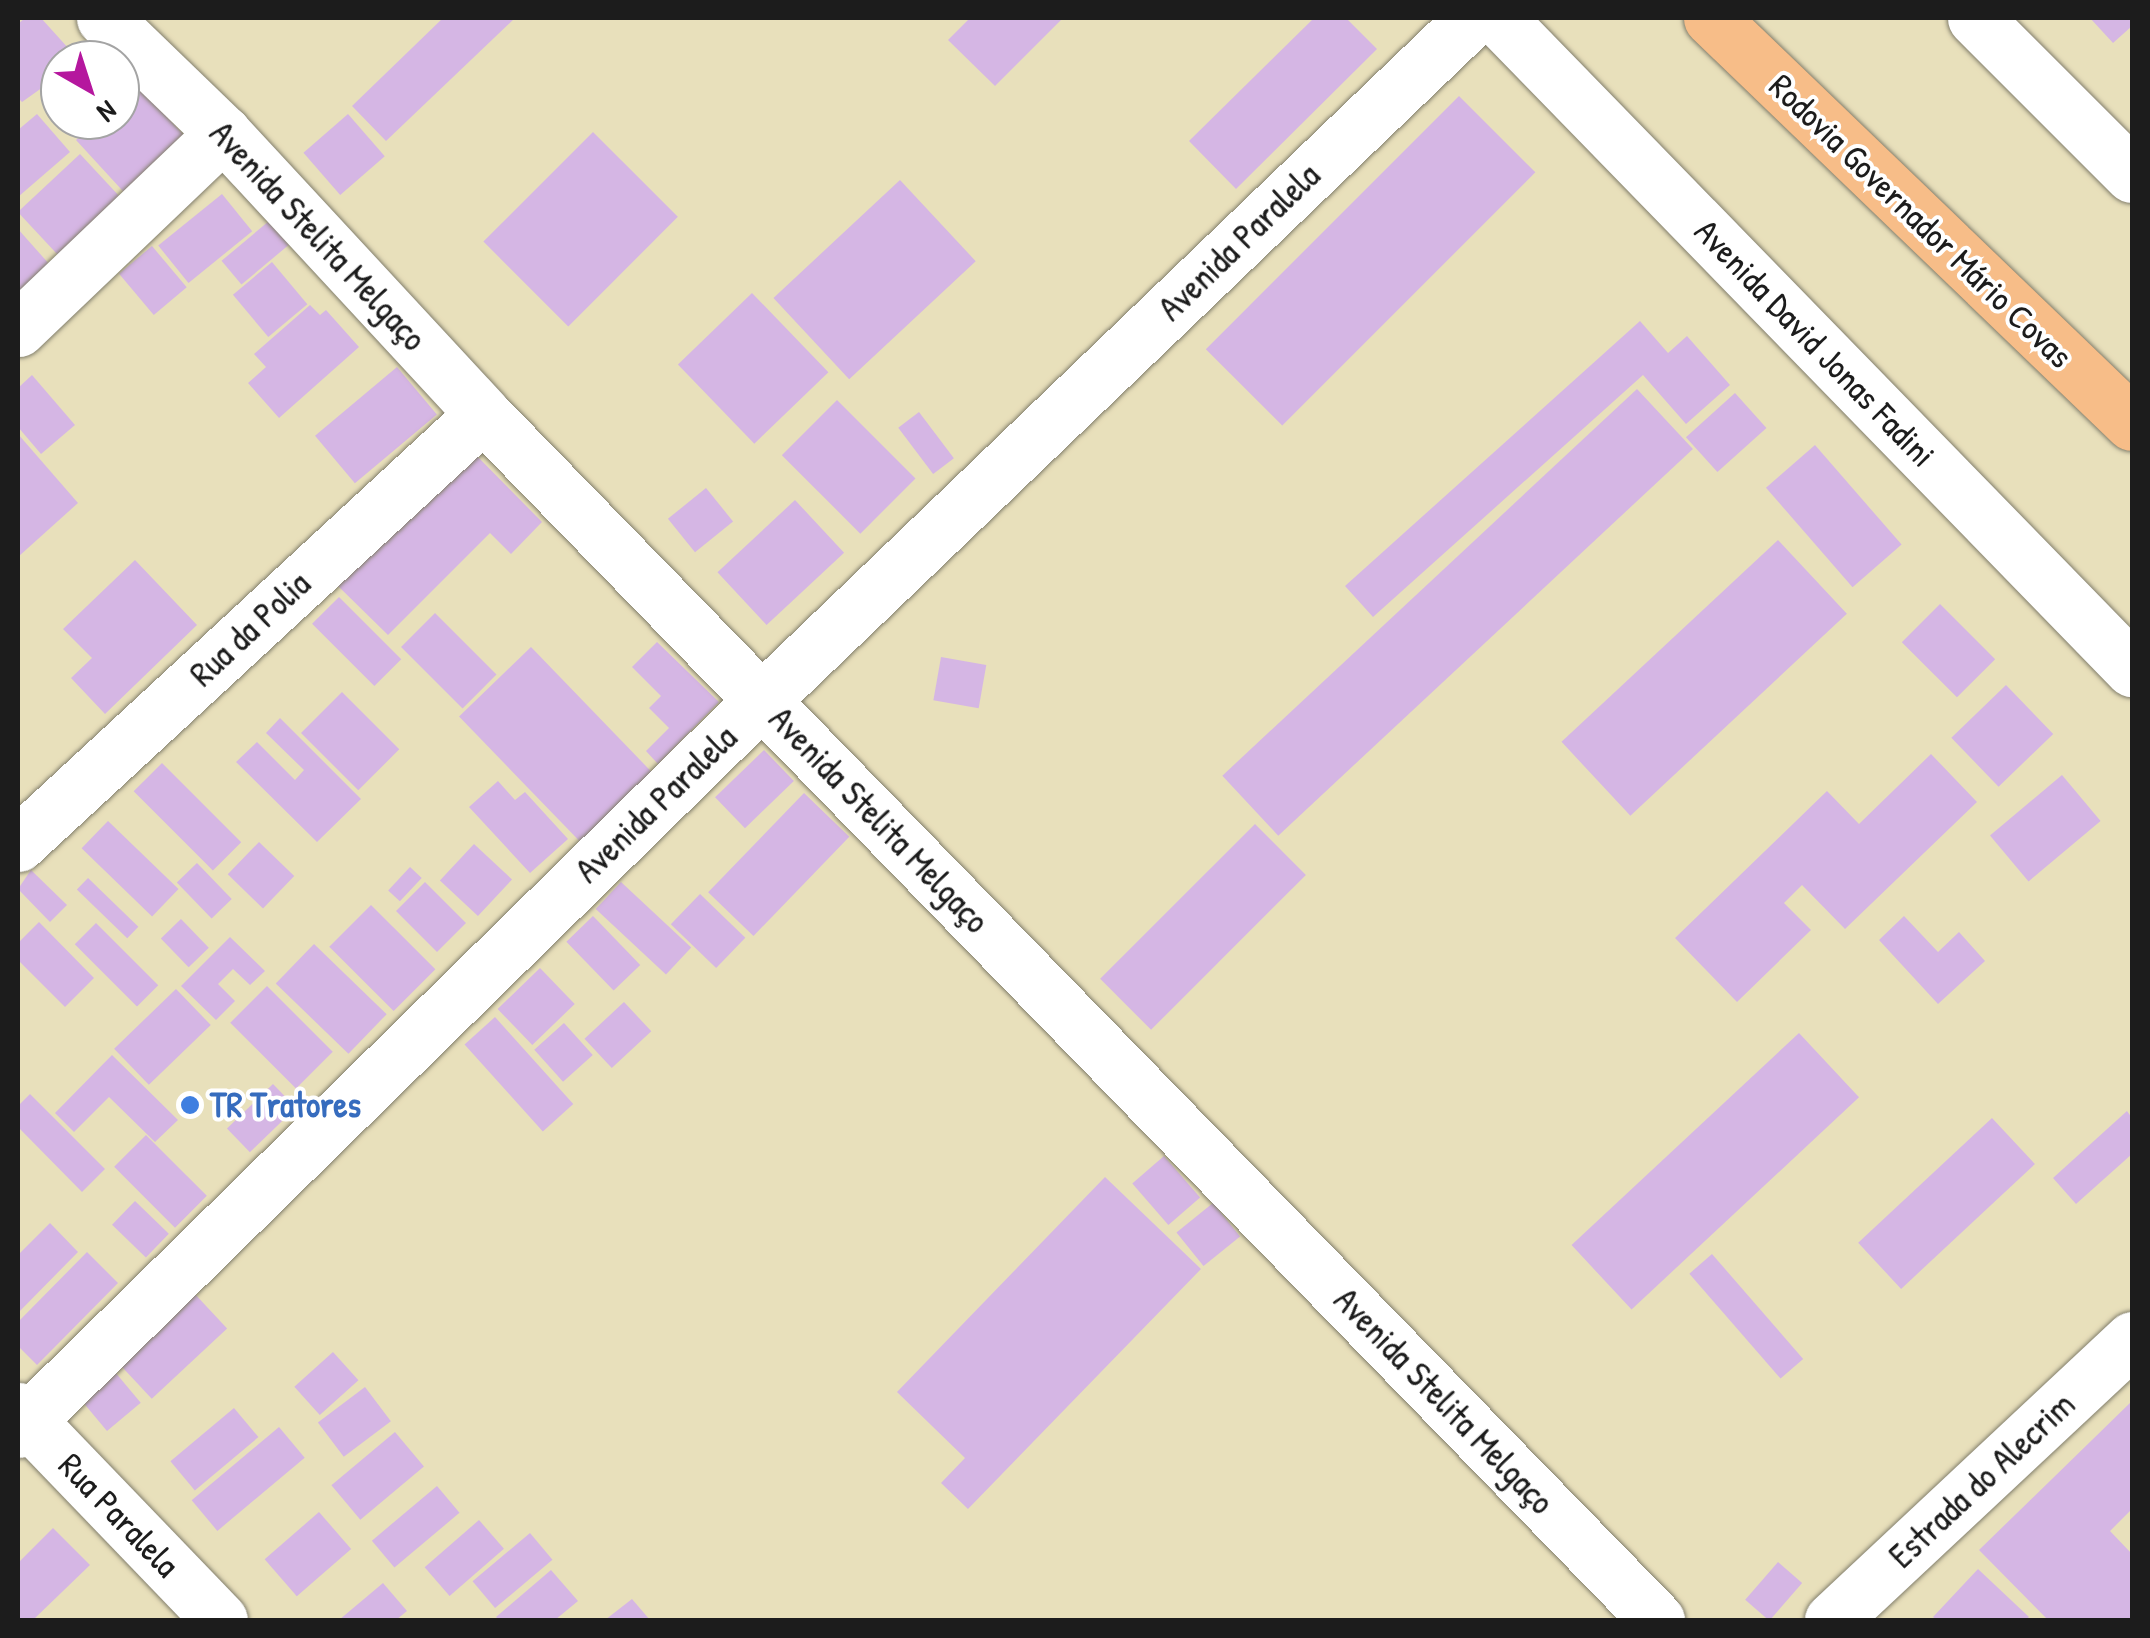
<!DOCTYPE html>
<meta charset="utf-8">
<style>
body{margin:0}
#map{position:relative;width:2150px;height:1638px;overflow:hidden;background:#e8e0bb;font-family:"Patrick Hand",sans-serif}
div>[style]{position:absolute}
.building>*{inset:0;background:#d5b6e4;transform-origin:0 0}
.roads{filter:drop-shadow(0 0 2px #827e6c) drop-shadow(0 0 2px #827e6c)}
.minor>*{height:55px;margin:-27.5px;padding:0 27.5px;transform-origin:27.5px;border-radius:27.5px;background:#fff}
.highway>*{height:55px;margin:-27.5px;padding:0 27.5px;transform-origin:27.5px;border-radius:27.5px;background:#f7bd88}
.dots>*{width:28px;height:28px;translate:-50% -50%;box-sizing:border-box;border:5px solid #fff;border-radius:50%}
span{translate:-50% -50%;white-space:nowrap;text-align:center;line-height:1.15;-webkit-text-stroke:8px #fff;paint-order:stroke}
.street-label{font-size:35px;color:#1c1c1c}
.shop-label{font-size:35px;color:#366cbe;font-weight:700}
.left{translate:0 -50%;text-align:left}
.frame{position:absolute;inset:0;border:20px solid #1c1c1c;pointer-events:none}
.north{position:absolute;left:40px;top:40px;width:100px;height:100px;box-sizing:border-box;background:#fff;border:2px solid #a4a4a4;border-radius:50%;rotate:141deg;font-size:28px;font-weight:700;line-height:40px;text-align:center;color:#1c1c1c}
.north::after{content:'';display:block;margin:auto;width:35px;height:45px;background:#b5179e;clip-path:polygon(50% 0,100% 100%,50% 72%,0 100%)}
</style>
<div id="map">
<div class="building">
<i style="clip-path:polygon(25px 18px,41px 18px,79px 60px,60px 60px,60px 75px,22px 102px,18px 98px,18px 24px)"></i>
<i style="clip-path:polygon(443px 18px,515px 18px,386px 141px,352px 106px)"></i>
<i style="clip-path:polygon(970px 18px,1063px 18px,995px 86px,948px 40px)"></i>
<i style="clip-path:polygon(1314px 18px,1346px 18px,1377px 49px,1236px 189px,1189px 141px)"></i>
<i style="clip-path:polygon(2090px 18px,2132px 18px,2132px 26px,2113px 43px)"></i>
<i style="clip-path:polygon(136px 84px,193px 145px,132px 201px,76px 140px,97px 120px,120px 120px,120px 99px)"></i>
<i style="left:1459px;top:96px;width:108px;height:358px;rotate:45deg"></i>
<i style="clip-path:polygon(37px 114px,70px 152px,18px 197px,18px 130px)"></i>
<i style="left:348px;top:114px;width:56px;height:59px;rotate:49deg"></i>
<i style="left:593px;top:132px;width:120px;height:155px;rotate:45deg"></i>
<i style="left:80px;top:154px;width:71px;height:85px;rotate:47deg"></i>
<i style="left:900px;top:180px;width:111px;height:173px;rotate:47deg"></i>
<i style="left:222px;top:194px;width:48px;height:82px;rotate:51deg"></i>
<i style="left:269px;top:221px;width:31px;height:62px;rotate:50deg"></i>
<i style="clip-path:polygon(18px 229px,58px 274px,18px 311px)"></i>
<i style="left:152px;top:246px;width:54px;height:43px;rotate:50deg"></i>
<i style="left:272px;top:262px;width:55px;height:51px;rotate:50deg"></i>
<i style="left:752px;top:293px;width:110px;height:103px;rotate:46deg"></i>
<i style="clip-path:polygon(310px 305px,320px 315px,326px 310px,359px 347px,279px 418px,248px 383px,266px 367px,254px 354px)"></i>
<i style="clip-path:polygon(1640px 321px,1668px 353px,1687px 336px,1730px 385px,1686px 424px,1643px 375px,1373px 617px,1345px 586px)"></i>
<i style="left:397px;top:367px;width:62px;height:107px;rotate:50deg"></i>
<i style="clip-path:polygon(32px 375px,75px 425px,41px 454px,18px 427px,18px 388px)"></i>
<i style="left:1637px;top:389px;width:82px;height:567px;rotate:47deg"></i>
<i style="left:1735px;top:393px;width:47px;height:66px;rotate:48deg"></i>
<i style="left:837px;top:400px;width:111px;height:78px;rotate:45deg"></i>
<i style="left:919px;top:412px;width:58px;height:26px;rotate:53deg"></i>
<i style="clip-path:polygon(18px 434px,78px 503px,18px 557px)"></i>
<i style="left:1815px;top:445px;width:132px;height:65px;rotate:49deg"></i>
<i style="clip-path:polygon(472px 451px,542px 522px,511px 554px,490px 533px,388px 635px,338px 586px)"></i>
<i style="left:706px;top:488px;width:43px;height:49px;rotate:51deg"></i>
<i style="left:795px;top:500px;width:72px;height:106px;rotate:47deg"></i>
<i style="left:1778px;top:540px;width:101px;height:296px;rotate:47deg"></i>
<i style="clip-path:polygon(135px 560px,197px 625px,105px 714px,71px 678px,92px 658px,63px 629px)"></i>
<i style="left:339px;top:597px;width:88px;height:38px;rotate:45deg"></i>
<i style="left:1940px;top:604px;width:78px;height:54px;rotate:45deg"></i>
<i style="left:435px;top:613px;width:87px;height:48px;rotate:45deg"></i>
<i style="clip-path:polygon(657px 642px,719px 702px,658px 764px,646px 751px,669px 728px,649px 708px,661px 696px,632px 667px)"></i>
<i style="left:531px;top:647px;width:175px;height:100px;rotate:46deg"></i>
<i style="left:941px;top:657px;width:46px;height:44px;rotate:10deg"></i>
<i style="left:2006px;top:685px;width:68px;height:76px;rotate:46deg"></i>
<i style="left:342px;top:692px;width:81px;height:58px;rotate:45deg"></i>
<i style="clip-path:polygon(280px 718px,361px 799px,317px 842px,236px 762px,257px 742px,295px 780px,304px 770px,266px 733px)"></i>
<i style="left:764px;top:750px;width:43px;height:68px;rotate:46deg"></i>
<i style="clip-path:polygon(1931px 754px,1977px 802px,1845px 929px,1802px 885px,1784px 903px,1811px 930px,1737px 1002px,1675px 938px,1827px 791px,1859px 824px)"></i>
<i style="left:162px;top:763px;width:112px;height:40px;rotate:45deg"></i>
<i style="left:2062px;top:775px;width:60px;height:94px;rotate:50deg"></i>
<i style="clip-path:polygon(498px 781px,515px 800px,525px 792px,568px 839px,530px 873px,469px 807px)"></i>
<i style="left:804px;top:793px;width:63px;height:138px;rotate:44deg"></i>
<i style="left:108px;top:821px;width:98px;height:38px;rotate:44deg"></i>
<i style="left:1255px;top:824px;width:72px;height:219px;rotate:45deg"></i>
<i style="left:259px;top:842px;width:49px;height:45px;rotate:44deg"></i>
<i style="left:474px;top:844px;width:52px;height:50px;rotate:43deg"></i>
<i style="left:197px;top:863px;width:50px;height:28px;rotate:46deg"></i>
<i style="left:410px;top:867px;width:16px;height:32px;rotate:43deg"></i>
<i style="clip-path:polygon(31px 870px,67px 905px,50px 922px,18px 889px)"></i>
<i style="left:88px;top:878px;width:70px;height:16px;rotate:44deg"></i>
<i style="left:425px;top:882px;width:58px;height:41px;rotate:45deg"></i>
<i style="left:621px;top:882px;width:96px;height:37px;rotate:43deg"></i>
<i style="left:700px;top:894px;width:63px;height:42px;rotate:44deg"></i>
<i style="left:371px;top:905px;width:91px;height:59px;rotate:45deg"></i>
<i style="left:593px;top:916px;width:68px;height:37px;rotate:46deg"></i>
<i style="clip-path:polygon(1904px 916px,1938px 952px,1959px 932px,1985px 961px,1938px 1004px,1879px 940px)"></i>
<i style="left:181px;top:919px;width:40px;height:28px;rotate:46deg"></i>
<i style="clip-path:polygon(39px 922px,94px 978px,65px 1007px,18px 960px,18px 943px)"></i>
<i style="left:96px;top:923px;width:88px;height:30px;rotate:45deg"></i>
<i style="clip-path:polygon(230px 937px,265px 971px,250px 985px,233px 969px,218px 984px,235px 1001px,216px 1020px,181px 986px)"></i>
<i style="left:314px;top:944px;width:101px;height:55px;rotate:44deg"></i>
<i style="left:540px;top:968px;width:50px;height:59px;rotate:46deg"></i>
<i style="left:267px;top:986px;width:93px;height:52px;rotate:45deg"></i>
<i style="left:176px;top:989px;width:50px;height:86px;rotate:46deg"></i>
<i style="left:624px;top:1002px;width:40px;height:54px;rotate:47deg"></i>
<i style="left:495px;top:1017px;width:117px;height:41px;rotate:48deg"></i>
<i style="left:564px;top:1023px;width:43px;height:40px;rotate:48deg"></i>
<i style="left:1799px;top:1033px;width:88px;height:311px;rotate:47deg"></i>
<i style="clip-path:polygon(112px 1055px,178px 1120px,155px 1142px,109px 1097px,74px 1132px,55px 1113px)"></i>
<i style="left:273px;top:1084px;width:33px;height:64px;rotate:46deg"></i>
<i style="clip-path:polygon(30px 1094px,105px 1169px,82px 1192px,18px 1127px,18px 1106px)"></i>
<i style="clip-path:polygon(2127px 1111px,2132px 1118px,2132px 1154px,2076px 1204px,2053px 1178px)"></i>
<i style="left:1992px;top:1118px;width:63px;height:183px;rotate:47deg"></i>
<i style="left:146px;top:1135px;width:86px;height:45px;rotate:45deg"></i>
<i style="left:1164px;top:1156px;width:55px;height:42px;rotate:49deg"></i>
<i style="clip-path:polygon(1105px 1177px,1201px 1269px,968px 1509px,941px 1483px,965px 1458px,897px 1392px)"></i>
<i style="left:135px;top:1201px;width:47px;height:33px;rotate:44deg"></i>
<i style="left:1213px;top:1203px;width:43px;height:47px;rotate:51deg"></i>
<i style="clip-path:polygon(50px 1223px,78px 1252px,18px 1313px,18px 1255px)"></i>
<i style="clip-path:polygon(87px 1252px,118px 1283px,37px 1365px,18px 1346px,18px 1322px)"></i>
<i style="left:1712px;top:1254px;width:139px;height:30px;rotate:49deg"></i>
<i style="left:193px;top:1292px;width:50px;height:103px;rotate:47deg"></i>
<i style="left:333px;top:1352px;width:38px;height:52px;rotate:48deg"></i>
<i style="left:115px;top:1372px;width:40px;height:44px;rotate:50deg"></i>
<i style="left:365px;top:1387px;width:43px;height:59px;rotate:53deg"></i>
<i style="clip-path:polygon(2132px 1401px,2132px 1509px,2110px 1531px,2132px 1554px,2132px 1620px,2048px 1620px,1979px 1550px)"></i>
<i style="left:234px;top:1408px;width:38px;height:83px;rotate:50deg"></i>
<i style="left:279px;top:1427px;width:40px;height:114px;rotate:50deg"></i>
<i style="left:395px;top:1432px;width:45px;height:83px;rotate:50deg"></i>
<i style="left:437px;top:1486px;width:35px;height:85px;rotate:50deg"></i>
<i style="left:319px;top:1512px;width:49px;height:72px;rotate:49deg"></i>
<i style="left:479px;top:1520px;width:38px;height:72px;rotate:49deg"></i>
<i style="clip-path:polygon(53px 1528px,90px 1565px,33px 1620px,18px 1620px,18px 1563px)"></i>
<i style="left:530px;top:1533px;width:35px;height:75px;rotate:50deg"></i>
<i style="left:1778px;top:1562px;width:32px;height:50px;rotate:41deg"></i>
<i style="clip-path:polygon(1978px 1569px,2029px 1617px,2025px 1620px,1937px 1620px,1933px 1617px)"></i>
<i style="clip-path:polygon(551px 1570px,578px 1601px,555px 1620px,499px 1620px,496px 1617px)"></i>
<i style="clip-path:polygon(383px 1583px,407px 1611px,396px 1620px,339px 1620px)"></i>
<i style="clip-path:polygon(632px 1599px,650px 1620px,605px 1620px)"></i>
</div>
<div class="roads">
<div class="minor">
<i style="left:104px;top:18px;width:165px;rotate:44deg"></i>
<i style="left:223px;top:133px;width:383px;rotate:47.2deg"></i>
<i style="left:483px;top:414px;width:1683px;rotate:45.77deg"></i>
<i style="left:1498px;top:18px;width:909px;rotate:45.76deg"></i>
<i style="left:1975px;top:18px;width:222px;rotate:45deg"></i>
<i style="left:18px;top:329px;width:284px;rotate:-43.7deg"></i>
<i style="left:18px;top:844px;width:633px;rotate:-42.76deg"></i>
<i style="left:18px;top:1410px;width:291px;rotate:46.1deg"></i>
<i style="left:18px;top:1430px;width:1042px;rotate:-44.46deg"></i>
<i style="left:762px;top:700px;width:985px;rotate:-43.81deg"></i>
<i style="left:1832px;top:1620px;width:411px;rotate:-43.1deg"></i>
</div>
<div class="highway">
<i style="left:1711px;top:18px;width:584px;rotate:43.89deg"></i>
</div>
</div>
<div class="dots">
<i style="left:190px;top:1105px;background:#3f7fe0"></i>
</div>
<div class="street-label">
<span style="left:1921px;top:221px;rotate:44deg">Rodovia Governador Mário Covas</span>
<span style="left:318px;top:236px;rotate:47deg">Avenida Stelita Melgaço</span>
<span style="left:1239px;top:242px;rotate:-44deg">Avenida Paralela</span>
<span style="left:1815px;top:343px;rotate:46deg">Avenida David Jonas Fadini</span>
<span style="left:250px;top:629px;rotate:-43deg">Rua da Polia</span>
<span style="left:656px;top:804px;rotate:-44deg">Avenida Paralela</span>
<span style="left:879px;top:820px;rotate:46deg">Avenida Stelita Melgaço</span>
<span style="left:1444px;top:1401px;rotate:46deg">Avenida Stelita Melgaço</span>
<span style="left:1982px;top:1480px;rotate:-43deg">Estrada do Alecrim</span>
<span style="left:119px;top:1515px;rotate:46deg">Rua Paralela</span>
</div>
<div class="shop-label">
<span class="left" style="left:210px;top:1105px">TR Tratores</span>
</div>
<div class="frame"></div>
<div class="north">N</div>
</div>
